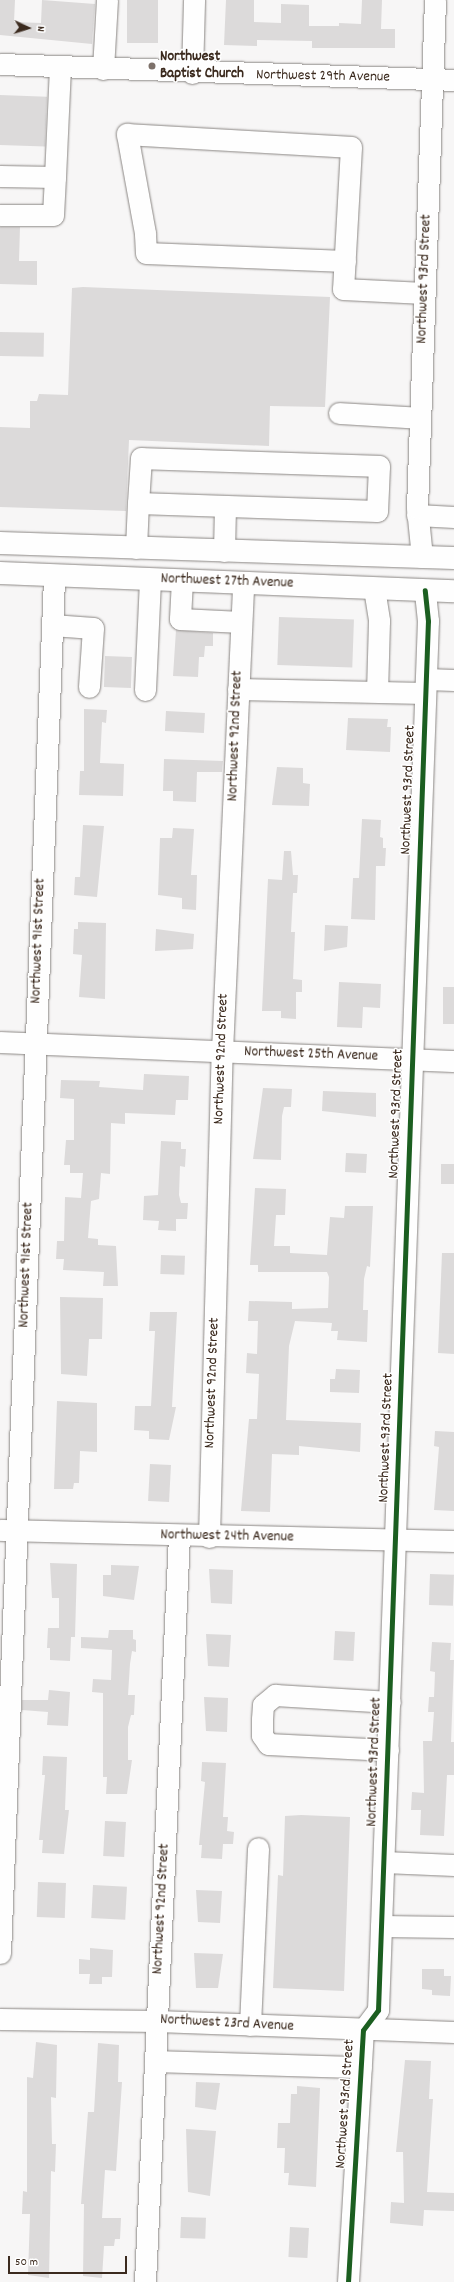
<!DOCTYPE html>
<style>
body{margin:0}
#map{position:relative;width:454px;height:2282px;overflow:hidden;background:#f7f6f6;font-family:Dekko,sans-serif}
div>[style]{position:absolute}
.building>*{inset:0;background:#dcdada;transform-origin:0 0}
.roads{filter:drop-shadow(0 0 1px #8b8784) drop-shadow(0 0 1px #8b8784)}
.minor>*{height:21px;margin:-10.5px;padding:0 10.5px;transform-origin:10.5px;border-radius:10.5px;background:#fefefe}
.major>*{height:22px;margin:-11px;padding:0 11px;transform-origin:11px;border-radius:11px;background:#fefefe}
.cycleway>*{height:5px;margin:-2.5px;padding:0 2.5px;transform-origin:2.5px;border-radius:2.5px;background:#1b5e20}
.dots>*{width:11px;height:11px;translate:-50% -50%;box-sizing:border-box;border:2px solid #fff;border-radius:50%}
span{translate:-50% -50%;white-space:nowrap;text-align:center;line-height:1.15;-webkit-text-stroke:3px #fff;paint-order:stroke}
.poi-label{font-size:15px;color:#3b2a1e;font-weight:700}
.left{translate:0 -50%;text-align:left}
.street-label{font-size:15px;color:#3b2a1e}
.north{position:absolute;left:8px;top:8px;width:40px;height:40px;-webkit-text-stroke:3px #fff;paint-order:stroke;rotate:94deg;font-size:11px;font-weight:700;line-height:16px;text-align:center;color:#3b2a1e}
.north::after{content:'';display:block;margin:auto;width:14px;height:18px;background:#3b2a1e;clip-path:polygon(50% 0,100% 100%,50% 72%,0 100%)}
.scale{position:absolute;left:8px;top:2256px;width:119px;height:18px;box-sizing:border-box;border:2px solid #3b2a1e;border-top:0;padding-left:5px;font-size:12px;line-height:14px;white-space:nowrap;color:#3b2a1e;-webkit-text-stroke:3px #fff;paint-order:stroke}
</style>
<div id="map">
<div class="building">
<i style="clip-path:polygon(0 0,15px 0,14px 22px,41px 23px,42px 0,95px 4px,92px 44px,0 35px)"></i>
<i style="left:127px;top:0;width:31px;height:43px"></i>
<i style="clip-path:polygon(226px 0,254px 0,254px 22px,281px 23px,281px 4px,309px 5px,309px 26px,339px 26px,339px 23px,361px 24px,362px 0,382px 0,381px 29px,395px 29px,395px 48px,312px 48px,312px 41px,257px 40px,257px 46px,224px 45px)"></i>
<i style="left:0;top:95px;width:47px;height:50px;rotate:2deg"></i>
<i style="clip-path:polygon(0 227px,20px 227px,19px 261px,37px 261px,37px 285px,0 284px)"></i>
<i style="clip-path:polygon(83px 287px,330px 297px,325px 407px,270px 406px,269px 446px,129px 440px,126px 511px,0 507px,0 427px,30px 428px,30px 401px,37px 401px,39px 394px,68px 395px,72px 288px)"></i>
<i style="left:0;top:332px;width:44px;height:24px;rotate:1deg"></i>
<i style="left:279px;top:617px;width:75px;height:48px;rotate:2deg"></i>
<i style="clip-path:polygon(176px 630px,213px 633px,213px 646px,205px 646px,204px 657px,199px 657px,198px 677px,173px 676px)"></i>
<i style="left:105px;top:656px;width:27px;height:31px;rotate:2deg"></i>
<i style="clip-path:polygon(84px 709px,107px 710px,106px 723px,102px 722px,100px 763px,124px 764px,123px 796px,79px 795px,80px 771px,84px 771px)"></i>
<i style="left:166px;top:711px;width:39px;height:20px;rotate:3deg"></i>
<i style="clip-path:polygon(348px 718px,388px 719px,387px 727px,391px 727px,390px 752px,346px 750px)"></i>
<i style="clip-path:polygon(164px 759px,223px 761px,222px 772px,197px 772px,196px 802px,173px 801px,173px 791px,163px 791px)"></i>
<i style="clip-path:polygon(277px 767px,303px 768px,303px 783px,310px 784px,309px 806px,272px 805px)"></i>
<i style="clip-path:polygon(362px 819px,381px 820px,380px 837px,383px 838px,383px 848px,386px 848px,385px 866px,376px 866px,375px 920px,351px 919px,353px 878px,359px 878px)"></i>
<i style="clip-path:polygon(83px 825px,104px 826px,97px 897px,74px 895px,75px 877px,80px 877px)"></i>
<i style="clip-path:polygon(173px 828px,194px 829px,191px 875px,197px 875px,196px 910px,182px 909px,182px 898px,158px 895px,160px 838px,172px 838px)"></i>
<i style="clip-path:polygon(284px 851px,291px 851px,293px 875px,298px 875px,297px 893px,293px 893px,291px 932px,295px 932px,293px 979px,302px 980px,302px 992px,296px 992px,296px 1019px,281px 1018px,281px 1011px,262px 1011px,268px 879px,282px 880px)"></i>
<i style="clip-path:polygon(78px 922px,106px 923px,105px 999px,79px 997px,82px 955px,73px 954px,74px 929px,78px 929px)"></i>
<i style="clip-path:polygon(325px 925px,348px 926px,347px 947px,324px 951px)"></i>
<i style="clip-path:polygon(156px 929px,194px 934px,193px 949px,155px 951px)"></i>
<i style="clip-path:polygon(339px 982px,381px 984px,380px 1008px,363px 1007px,362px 1028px,337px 1027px)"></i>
<i style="left:443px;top:987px;width:11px;height:37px"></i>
<i style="clip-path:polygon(144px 1074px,189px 1076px,188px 1100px,176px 1100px,175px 1115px,125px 1113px,125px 1124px,111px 1123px,110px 1174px,101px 1173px,99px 1199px,91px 1201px,88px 1238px,98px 1239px,98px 1245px,116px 1246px,118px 1286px,103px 1286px,104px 1272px,63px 1270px,64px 1259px,56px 1259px,57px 1241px,64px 1241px,65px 1197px,81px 1198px,83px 1173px,70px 1173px,70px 1165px,64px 1165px,66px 1140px,74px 1140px,74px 1099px,60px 1098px,61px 1080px,100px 1081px,99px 1087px,143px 1090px)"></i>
<i style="clip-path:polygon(263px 1088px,292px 1089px,291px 1107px,284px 1107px,282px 1116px,281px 1160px,253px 1159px)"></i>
<i style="clip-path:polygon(323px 1091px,376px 1093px,376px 1117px,322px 1111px)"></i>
<i style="clip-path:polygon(161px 1141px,181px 1142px,181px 1149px,186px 1149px,185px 1167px,180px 1166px,179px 1195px,181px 1203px,188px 1203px,187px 1219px,176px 1219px,176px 1231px,158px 1230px,159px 1221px,143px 1220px,144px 1196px,158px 1195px)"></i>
<i style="left:346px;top:1153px;width:21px;height:19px;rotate:3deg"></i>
<i style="left:441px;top:1164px;width:13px;height:20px"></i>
<i style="clip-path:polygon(255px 1188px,286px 1189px,285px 1215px,276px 1215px,274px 1246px,290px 1246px,290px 1253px,327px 1255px,330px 1217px,344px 1218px,345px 1206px,373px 1206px,370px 1267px,367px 1266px,364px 1279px,363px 1310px,368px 1310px,367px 1342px,337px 1340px,338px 1331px,331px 1331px,332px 1323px,295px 1321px,289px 1346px,286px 1420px,361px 1423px,360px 1452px,299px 1446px,299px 1455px,272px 1454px,270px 1512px,241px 1511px,249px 1419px,257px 1419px,259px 1374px,246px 1373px,247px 1353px,257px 1354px,258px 1321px,248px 1321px,249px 1301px,292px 1302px,292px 1309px,328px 1308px,329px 1277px,327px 1272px,258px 1272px,258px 1265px,250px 1265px)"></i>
<i style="clip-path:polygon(442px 1253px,454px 1253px,454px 1354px,438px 1353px)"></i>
<i style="left:161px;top:1255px;width:24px;height:19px;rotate:2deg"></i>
<i style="clip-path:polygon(60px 1297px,103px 1298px,102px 1339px,89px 1339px,87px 1376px,61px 1374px)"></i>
<i style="clip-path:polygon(150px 1312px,177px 1312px,172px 1407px,176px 1407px,169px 1440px,149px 1439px,149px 1431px,134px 1430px,135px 1406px,151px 1406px,155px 1331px,149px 1331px)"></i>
<i style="clip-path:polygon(336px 1369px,360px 1370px,359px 1393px,330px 1392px,330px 1379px,335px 1379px)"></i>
<i style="clip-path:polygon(57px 1401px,97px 1403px,97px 1452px,80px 1451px,79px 1483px,74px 1483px,73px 1489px,54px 1489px)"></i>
<i style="clip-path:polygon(435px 1431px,454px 1432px,454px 1511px,434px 1510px,439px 1447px,434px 1446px)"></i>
<i style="left:150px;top:1464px;width:21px;height:37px;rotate:3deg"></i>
<i style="clip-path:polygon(50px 1563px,77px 1564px,75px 1637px,71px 1637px,70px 1661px,50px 1660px,50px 1648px,47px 1648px,48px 1628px,59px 1628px,59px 1598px,52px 1598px)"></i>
<i style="clip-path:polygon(111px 1565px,139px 1566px,134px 1600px,103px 1596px,103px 1575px,111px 1575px)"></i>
<i style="clip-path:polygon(209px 1569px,233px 1570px,232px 1604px,211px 1603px)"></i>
<i style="left:430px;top:1574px;width:24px;height:31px;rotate:2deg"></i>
<i style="clip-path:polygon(109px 1630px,133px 1630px,133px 1639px,136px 1640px,136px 1652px,132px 1651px,130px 1664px,128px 1695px,135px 1695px,134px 1715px,131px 1715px,128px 1727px,128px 1760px,132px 1760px,127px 1794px,106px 1794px,107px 1777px,103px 1777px,103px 1693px,92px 1692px,93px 1679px,111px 1680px,112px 1650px,81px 1648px,81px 1637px,108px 1638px)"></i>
<i style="left:335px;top:1631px;width:20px;height:29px;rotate:3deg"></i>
<i style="clip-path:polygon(206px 1634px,231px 1635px,229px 1667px,208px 1666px)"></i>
<i style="clip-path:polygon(432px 1642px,451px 1643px,450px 1660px,454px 1660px,451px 1742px,454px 1742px,454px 1775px,447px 1775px,444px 1836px,420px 1835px,421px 1810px,411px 1810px,412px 1792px,424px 1793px,423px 1741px,432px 1741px,434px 1712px,428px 1712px,429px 1697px,434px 1697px,435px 1672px,430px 1671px)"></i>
<i style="clip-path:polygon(49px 1690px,70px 1692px,68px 1726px,47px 1725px,48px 1712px,22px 1710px,22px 1700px,48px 1700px)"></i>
<i style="clip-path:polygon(204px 1697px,228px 1698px,227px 1732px,206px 1731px)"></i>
<i style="clip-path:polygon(43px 1756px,67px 1757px,65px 1810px,69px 1810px,64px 1854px,42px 1853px,43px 1840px,39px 1840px,45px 1775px,42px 1775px)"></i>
<i style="clip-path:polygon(202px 1762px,226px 1763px,223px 1817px,228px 1817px,227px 1831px,234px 1832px,233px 1844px,223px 1844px,222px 1859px,201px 1858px,202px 1845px,199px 1845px,205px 1782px,201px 1781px)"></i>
<i style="clip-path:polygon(301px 1815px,350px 1817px,344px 1991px,273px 1988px,278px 1875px,283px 1876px,285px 1816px)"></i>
<i style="left:105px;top:1821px;width:21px;height:35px;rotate:3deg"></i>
<i style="left:38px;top:1882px;width:28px;height:35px;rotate:2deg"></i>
<i style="left:93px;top:1885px;width:34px;height:33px;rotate:3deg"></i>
<i style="clip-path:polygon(196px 1890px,222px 1891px,220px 1923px,198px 1922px)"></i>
<i style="clip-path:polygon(90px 1948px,113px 1950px,112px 1977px,102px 1977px,102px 1984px,89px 1984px,90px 1974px,79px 1974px,79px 1959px,90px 1960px)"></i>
<i style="clip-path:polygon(194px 1953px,223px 1954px,218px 1988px,196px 1988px)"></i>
<i style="clip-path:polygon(422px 1969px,444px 1969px,444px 1976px,451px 1976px,450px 1996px,432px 1995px,432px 1990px,422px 1989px)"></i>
<i style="clip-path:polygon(36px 2042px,57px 2045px,56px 2098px,51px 2097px,52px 2144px,56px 2144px,55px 2172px,51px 2171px,49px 2278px,28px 2275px,30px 2214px,22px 2214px,23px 2191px,27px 2192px,27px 2077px,33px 2078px)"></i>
<i style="clip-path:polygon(98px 2043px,119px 2045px,118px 2082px,122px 2082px,116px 2171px,105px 2170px,102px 2218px,121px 2218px,120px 2239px,115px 2239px,114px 2246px,104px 2246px,102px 2278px,83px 2276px,84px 2204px,81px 2204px,88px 2112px,94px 2112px)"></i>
<i style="clip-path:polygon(405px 2060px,431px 2061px,429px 2099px,433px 2099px,427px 2192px,454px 2193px,454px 2211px,424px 2210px,423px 2226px,390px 2223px,391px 2202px,404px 2203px,403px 2152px,396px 2152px)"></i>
<i style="clip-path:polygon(196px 2082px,220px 2083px,216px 2110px,195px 2107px)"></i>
<i style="clip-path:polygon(297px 2086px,320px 2088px,316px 2187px,288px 2185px,289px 2173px,284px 2173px,285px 2148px,277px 2148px,278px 2123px,290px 2123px,291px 2094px,297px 2094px)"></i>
<i style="clip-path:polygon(186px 2129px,216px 2131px,210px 2196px,188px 2192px)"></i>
<i style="left:181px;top:2217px;width:25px;height:21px;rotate:2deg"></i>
<i style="left:290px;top:2227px;width:19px;height:30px;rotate:3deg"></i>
</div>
<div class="roads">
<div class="minor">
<i style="left:0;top:64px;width:454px;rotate:2deg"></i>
<i style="left:103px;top:69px;width:69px;rotate:-86.7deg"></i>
<i style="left:192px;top:73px;width:73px;rotate:-88.4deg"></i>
<i style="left:0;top:176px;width:55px;rotate:1deg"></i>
<i style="left:55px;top:177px;width:110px;rotate:-87.4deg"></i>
<i style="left:0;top:215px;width:53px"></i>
<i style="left:53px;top:215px;width:38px;rotate:-87deg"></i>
<i style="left:345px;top:261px;width:199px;rotate:-177.7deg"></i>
<i style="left:146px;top:253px;width:20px;rotate:-93deg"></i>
<i style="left:145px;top:233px;width:101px;rotate:-100.3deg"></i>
<i style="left:127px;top:134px;width:224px;rotate:3.3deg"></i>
<i style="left:351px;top:147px;width:142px;rotate:93.2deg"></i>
<i style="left:343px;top:289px;width:81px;rotate:2.8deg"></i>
<i style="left:339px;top:413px;width:81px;rotate:3.5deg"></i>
<i style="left:141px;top:458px;width:238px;rotate:1.9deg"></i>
<i style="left:379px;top:466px;width:45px;rotate:92.5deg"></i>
<i style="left:377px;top:511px;width:239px;rotate:-178.1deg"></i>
<i style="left:138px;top:503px;width:45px;rotate:-86.2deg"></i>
<i style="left:417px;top:515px;width:37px;rotate:3deg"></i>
<i style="left:136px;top:548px;width:45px;rotate:-87.5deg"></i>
<i style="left:224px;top:551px;width:45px;rotate:-88.7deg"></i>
<i style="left:422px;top:557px;width:49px;rotate:-95.8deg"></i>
<i style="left:417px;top:508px;width:508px;rotate:-87.97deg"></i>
<i style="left:182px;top:580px;width:39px;rotate:93deg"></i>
<i style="left:180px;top:619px;width:61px;rotate:2.8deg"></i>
<i style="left:374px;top:588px;width:33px;rotate:81deg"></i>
<i style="left:379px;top:621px;width:70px;rotate:91.6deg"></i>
<i style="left:52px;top:625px;width:41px;rotate:4.2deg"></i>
<i style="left:93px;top:628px;width:59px;rotate:93.9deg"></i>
<i style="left:426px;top:679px;width:28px;rotate:2deg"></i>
<i style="left:238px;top:689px;width:187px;rotate:1.2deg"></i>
<i style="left:145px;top:690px;width:111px;rotate:-87.4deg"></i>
<i style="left:0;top:1042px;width:454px;rotate:2.4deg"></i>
<i style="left:0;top:1530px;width:454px;rotate:1.4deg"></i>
<i style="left:209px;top:1537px;width:486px;rotate:-88.5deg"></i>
<i style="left:222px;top:1051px;width:469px;rotate:-87.4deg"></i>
<i style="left:388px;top:1750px;width:120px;rotate:-177.1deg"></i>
<i style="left:268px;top:1744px;width:11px;rotate:-124deg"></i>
<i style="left:262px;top:1735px;width:16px;rotate:-90deg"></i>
<i style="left:262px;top:1719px;width:14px;rotate:-86deg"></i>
<i style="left:263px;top:1705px;width:16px;rotate:-40deg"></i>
<i style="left:275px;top:1695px;width:115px;rotate:3.5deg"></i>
<i style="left:384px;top:1862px;width:70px;rotate:2.5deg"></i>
<i style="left:381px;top:1926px;width:73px;rotate:0.8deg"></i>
<i style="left:0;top:1953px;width:1378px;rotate:-87.75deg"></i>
<i style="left:0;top:2019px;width:157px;rotate:0.7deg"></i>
<i style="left:157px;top:2021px;width:297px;rotate:2.1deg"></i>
<i style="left:250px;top:2025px;width:177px;rotate:-87.4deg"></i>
<i style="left:155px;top:2061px;width:206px;rotate:1.7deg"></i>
<i style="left:145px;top:2282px;width:747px;rotate:-87.39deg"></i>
<i style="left:348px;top:2282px;width:252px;rotate:-86.6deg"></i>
<i style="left:363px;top:2030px;width:25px;rotate:-53deg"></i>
<i style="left:378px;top:2010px;width:1390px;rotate:-87.94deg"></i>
<i style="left:428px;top:621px;width:31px;rotate:-96deg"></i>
</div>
<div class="major">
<i style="left:0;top:543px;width:454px;rotate:1.9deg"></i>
<i style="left:0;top:573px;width:454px;rotate:2.3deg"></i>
</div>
</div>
<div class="cycleway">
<i style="left:348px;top:2282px;width:252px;rotate:-86.6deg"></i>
<i style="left:363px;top:2030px;width:25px;rotate:-53deg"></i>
<i style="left:378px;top:2010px;width:1390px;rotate:-87.94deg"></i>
<i style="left:428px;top:621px;width:31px;rotate:-96deg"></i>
</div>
<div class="dots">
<i style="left:152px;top:66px;background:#7d716a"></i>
</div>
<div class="poi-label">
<span class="left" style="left:160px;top:66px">Northwest<br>Baptist Church</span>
</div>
<div class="street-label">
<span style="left:323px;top:77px;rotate:1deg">Northwest 29th Avenue</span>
<span style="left:425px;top:279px;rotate:-88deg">Northwest 93rd Street</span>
<span style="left:227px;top:582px;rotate:2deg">Northwest 27th Avenue</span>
<span style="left:236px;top:736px;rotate:-88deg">Northwest 92nd Street</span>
<span style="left:409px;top:790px;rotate:-88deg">Northwest 93rd Street</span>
<span style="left:39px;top:941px;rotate:-88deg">Northwest 91st Street</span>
<span style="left:311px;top:1055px;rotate:2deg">Northwest 25th Avenue</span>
<span style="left:222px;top:1059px;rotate:-88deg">Northwest 92nd Street</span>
<span style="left:397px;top:1114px;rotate:-88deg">Northwest 93rd Street</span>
<span style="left:27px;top:1265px;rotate:-88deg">Northwest 91st Street</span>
<span style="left:213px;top:1383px;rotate:-88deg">Northwest 92nd Street</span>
<span style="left:387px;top:1438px;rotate:-88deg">Northwest 93rd Street</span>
<span style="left:227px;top:1537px;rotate:1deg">Northwest 24th Avenue</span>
<span style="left:375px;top:1762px;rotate:-88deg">Northwest 93rd Street</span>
<span style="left:162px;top:1909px;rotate:-87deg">Northwest 92nd Street</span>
<span style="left:227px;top:2024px;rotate:3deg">Northwest 23rd Avenue</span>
<span style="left:346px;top:2104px;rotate:-86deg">Northwest 93rd Street</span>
</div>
<div class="north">N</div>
<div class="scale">50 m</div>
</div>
